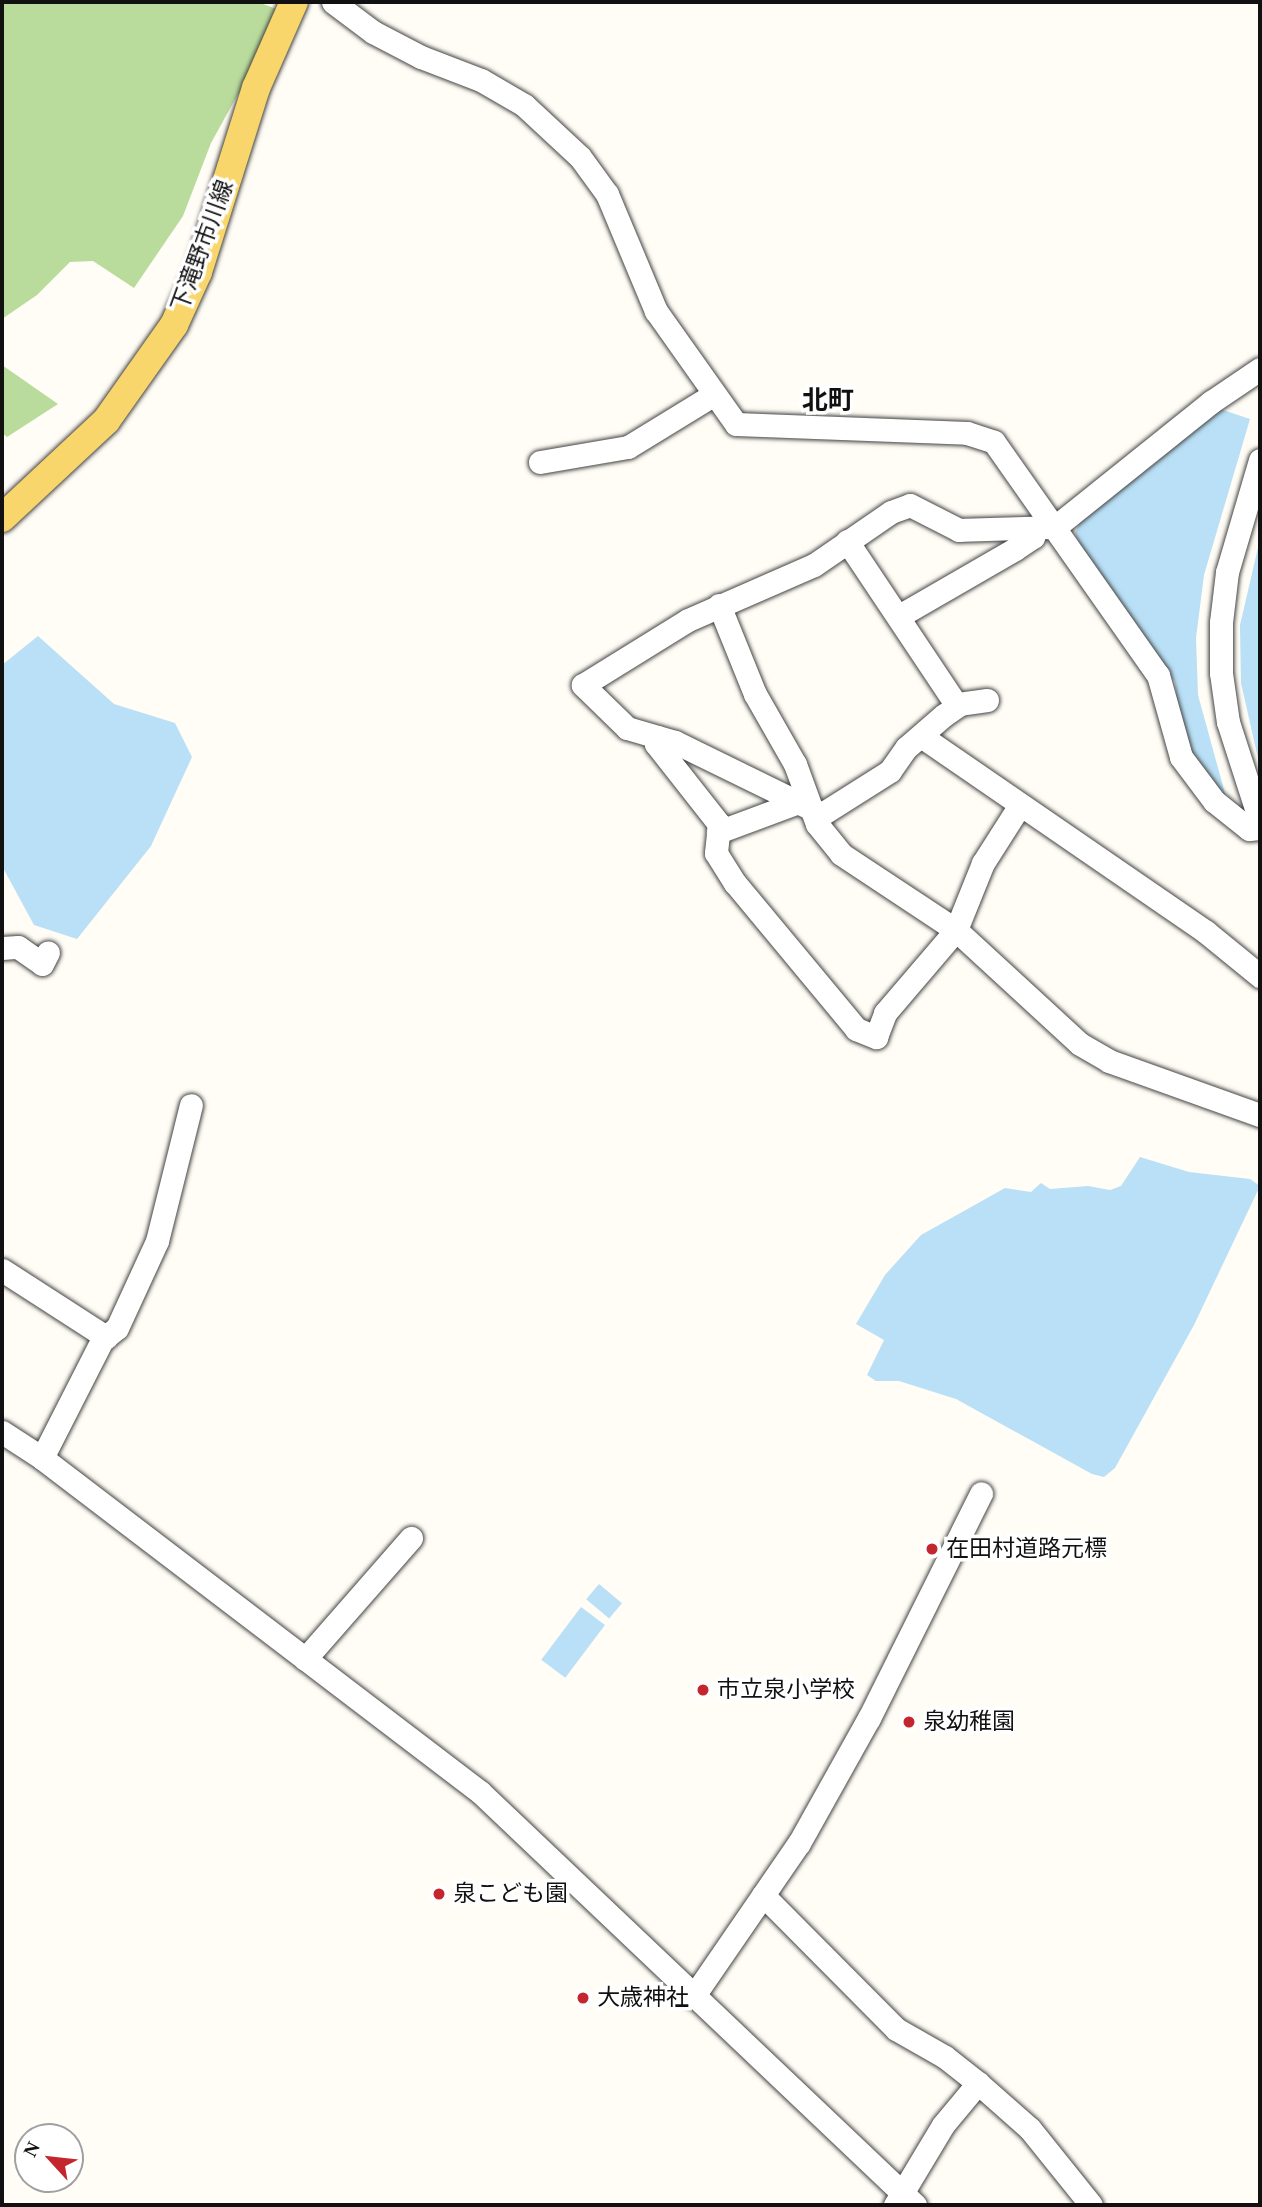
<!DOCTYPE html>
<meta charset="utf-8">
<style>
body{margin:0}
#map{position:relative;width:1262px;height:2207px;overflow:hidden;background:#fffdf5;font-family:"Times New Roman","Noto Sans JP",serif}
div>[style]{position:absolute}
.forest>*{inset:0;background:#b9dc9c}
.water>*{inset:0;background:#b9e0f7;transform-origin:0 0}
.roads{filter:drop-shadow(0 0 2px #444) drop-shadow(0 0 2px #444)}
.minor>*{height:23px;margin:-11.5px;padding:0 11.5px;transform-origin:11.5px;border-radius:11.5px;background:#fff}
.major>*{height:28px;margin:-14px;padding:0 14px;transform-origin:14px;border-radius:14px;background:#f9d66b}
.dots>*{width:19px;height:19px;translate:-50% -50%;box-sizing:border-box;border:4px solid #fff;border-radius:50%}
span{translate:-50% -50%;white-space:nowrap;text-align:center;line-height:1.15;-webkit-text-stroke:7px #fff;paint-order:stroke}
.street-label{font-size:23px;color:#111}
.poi-label{font-size:23px;color:#111}
.left{translate:0 -50%;text-align:left}
.quarter-label{font-size:26px;color:#111;font-weight:700}
.frame{position:absolute;inset:0;border:4px solid #111;pointer-events:none}
.north{position:absolute;left:14px;top:2123px;width:70px;height:70px;box-sizing:border-box;background:#fff;border:2px solid #a0a0a0;border-radius:50%;rotate:297deg;font-size:19px;font-weight:700;line-height:28px;text-align:center;color:#111}
.north::after{content:'';display:block;margin:auto;width:24px;height:32px;background:#c4262e;clip-path:polygon(50% 0,100% 100%,50% 72%,0 100%)}
</style>
<div id="map">
<div class="forest">
<i style="clip-path:polygon(2px 2px,258px 2px,279px 10px,274px 29px,211px 143px,183px 216px,134px 288px,93px 261px,70px 262px,37px 295px,2px 319px)"></i>
<i style="clip-path:polygon(2px 365px,58px 404px,7px 437px,2px 433px)"></i>
</div>
<div class="water">
<i style="clip-path:polygon(1220px 409px,1250px 419px,1204px 575px,1196px 638px,1198px 695px,1226px 797px,1200px 775px,1181px 741px,1175px 682px,1087px 563px,1075px 533px,1084px 514px)"></i>
<i style="clip-path:polygon(1260px 539px,1260px 767px,1241px 683px,1240px 625px)"></i>
<i style="clip-path:polygon(38px 636px,114px 704px,175px 723px,192px 757px,151px 846px,77px 939px,34px 925px,2px 866px,2px 665px)"></i>
<i style="clip-path:polygon(1140px 1157px,1189px 1172px,1250px 1179px,1260px 1186px,1194px 1325px,1115px 1468px,1104px 1477px,1092px 1474px,956px 1399px,899px 1381px,876px 1381px,867px 1375px,884px 1340px,856px 1324px,885px 1275px,921px 1235px,1005px 1188px,1031px 1192px,1041px 1183px,1050px 1189px,1088px 1186px,1110px 1190px,1121px 1186px)"></i>
<i style="left:599px;top:1584px;width:30px;height:20px;rotate:40deg"></i>
<i style="left:581px;top:1607px;width:30px;height:66px;rotate:37deg"></i>
</div>
<div class="roads">
<div class="minor">
<i style="left:333px;top:2px;width:50px;rotate:36.9deg"></i>
<i style="left:373px;top:32px;width:54px;rotate:27.5deg"></i>
<i style="left:421px;top:57px;width:64px;rotate:21deg"></i>
<i style="left:481px;top:80px;width:50px;rotate:30.2deg"></i>
<i style="left:524px;top:105px;width:76px;rotate:42.9deg"></i>
<i style="left:580px;top:157px;width:46px;rotate:53.9deg"></i>
<i style="left:607px;top:194px;width:127px;rotate:67.3deg"></i>
<i style="left:656px;top:311px;width:138px;rotate:54.7deg"></i>
<i style="left:736px;top:424px;width:231px;rotate:2.2deg"></i>
<i style="left:967px;top:433px;width:28px;rotate:18deg"></i>
<i style="left:994px;top:442px;width:285px;rotate:54.9deg"></i>
<i style="left:1158px;top:675px;width:85px;rotate:74.3deg"></i>
<i style="left:1181px;top:757px;width:55px;rotate:53.1deg"></i>
<i style="left:1214px;top:801px;width:45px;rotate:38.7deg"></i>
<i style="left:1249px;top:829px;width:11px;rotate:-5deg"></i>
<i style="left:1260px;top:460px;width:117px;rotate:106.4deg"></i>
<i style="left:1227px;top:572px;width:50px;rotate:96.8deg"></i>
<i style="left:1221px;top:622px;width:51px;rotate:90deg"></i>
<i style="left:1221px;top:673px;width:49px;rotate:81.9deg"></i>
<i style="left:1228px;top:722px;width:104px;rotate:72.1deg"></i>
<i style="left:540px;top:462px;width:89px;rotate:-9.7deg"></i>
<i style="left:628px;top:447px;width:100px;rotate:-31.5deg"></i>
<i style="left:847px;top:541px;width:198px;rotate:56.3deg"></i>
<i style="left:719px;top:605px;width:96px;rotate:68deg"></i>
<i style="left:755px;top:694px;width:81px;rotate:60.3deg"></i>
<i style="left:795px;top:764px;width:64px;rotate:69.9deg"></i>
<i style="left:817px;top:824px;width:38px;rotate:51deg"></i>
<i style="left:841px;top:854px;width:138px;rotate:33.5deg"></i>
<i style="left:956px;top:930px;width:168px;rotate:42.6deg"></i>
<i style="left:1080px;top:1044px;width:34px;rotate:30deg"></i>
<i style="left:1109px;top:1061px;width:160px;rotate:19.7deg"></i>
<i style="left:899px;top:616px;width:134px;rotate:-30deg"></i>
<i style="left:1015px;top:549px;width:22px;rotate:-34deg"></i>
<i style="left:1033px;top:537px;width:8px;rotate:-97deg"></i>
<i style="left:987px;top:700px;width:27px;rotate:172deg"></i>
<i style="left:960px;top:704px;width:19px;rotate:145deg"></i>
<i style="left:944px;top:715px;width:50px;rotate:139deg"></i>
<i style="left:906px;top:748px;width:28px;rotate:125deg"></i>
<i style="left:890px;top:771px;width:80px;rotate:147.7deg"></i>
<i style="left:822px;top:814px;width:164px;rotate:-153.9deg"></i>
<i style="left:675px;top:742px;width:50px;rotate:-163.7deg"></i>
<i style="left:627px;top:728px;width:62px;rotate:-135.7deg"></i>
<i style="left:583px;top:685px;width:123px;rotate:-31.8deg"></i>
<i style="left:688px;top:620px;width:137px;rotate:-23.6deg"></i>
<i style="left:814px;top:565px;width:93px;rotate:-34.5deg"></i>
<i style="left:891px;top:512px;width:20px;rotate:-20deg"></i>
<i style="left:910px;top:505px;width:55px;rotate:27deg"></i>
<i style="left:959px;top:530px;width:96px;rotate:-1.8deg"></i>
<i style="left:1055px;top:527px;width:200px;rotate:-38.7deg"></i>
<i style="left:1211px;top:402px;width:59px;rotate:-34deg"></i>
<i style="left:921px;top:736px;width:346px;rotate:34.5deg"></i>
<i style="left:1206px;top:932px;width:70px;rotate:39.2deg"></i>
<i style="left:657px;top:737px;width:7px;rotate:98deg"></i>
<i style="left:656px;top:744px;width:102px;rotate:51.8deg"></i>
<i style="left:719px;top:824px;width:29px;rotate:96deg"></i>
<i style="left:716px;top:853px;width:36px;rotate:58deg"></i>
<i style="left:735px;top:883px;width:190px;rotate:50.3deg"></i>
<i style="left:856px;top:1029px;width:22px;rotate:22deg"></i>
<i style="left:876px;top:1037px;width:26px;rotate:-69deg"></i>
<i style="left:885px;top:1013px;width:109px;rotate:-49.5deg"></i>
<i style="left:956px;top:930px;width:72px;rotate:-68.1deg"></i>
<i style="left:983px;top:863px;width:69px;rotate:-57.5deg"></i>
<i style="left:718px;top:832px;width:83px;rotate:-20.4deg"></i>
<i style="left:2px;top:948px;width:16px;rotate:-4deg"></i>
<i style="left:18px;top:947px;width:29px;rotate:35deg"></i>
<i style="left:42px;top:964px;width:13px;rotate:-63deg"></i>
<i style="left:2px;top:1270px;width:124px;rotate:32.8deg"></i>
<i style="left:2px;top:1432px;width:48px;rotate:33deg"></i>
<i style="left:42px;top:1458px;width:551px;rotate:37.33deg"></i>
<i style="left:480px;top:1792px;width:600px;rotate:43.51deg"></i>
<i style="left:42px;top:1458px;width:132px;rotate:-63deg"></i>
<i style="left:102px;top:1340px;width:19px;rotate:-39deg"></i>
<i style="left:117px;top:1328px;width:96px;rotate:-65.3deg"></i>
<i style="left:157px;top:1241px;width:140px;rotate:-76deg"></i>
<i style="left:305px;top:1659px;width:161px;rotate:-48.8deg"></i>
<i style="left:763px;top:1895px;width:189px;rotate:45.2deg"></i>
<i style="left:896px;top:2029px;width:56px;rotate:29.7deg"></i>
<i style="left:945px;top:2057px;width:42px;rotate:38.2deg"></i>
<i style="left:693px;top:1997px;width:187px;rotate:-55.5deg"></i>
<i style="left:799px;top:1843px;width:143px;rotate:-60.8deg"></i>
<i style="left:869px;top:1718px;width:251px;rotate:-63.5deg"></i>
<i style="left:895px;top:2205px;width:93px;rotate:-59deg"></i>
<i style="left:943px;top:2125px;width:55px;rotate:-50.2deg"></i>
<i style="left:978px;top:2083px;width:69px;rotate:41.5deg"></i>
<i style="left:1030px;top:2129px;width:97px;rotate:51.2deg"></i>
</div>
<div class="major">
<i style="left:2px;top:518px;width:142px;rotate:-43deg"></i>
<i style="left:106px;top:421px;width:118px;rotate:-54.7deg"></i>
<i style="left:174px;top:325px;width:58px;rotate:-65.6deg"></i>
<i style="left:198px;top:272px;width:193px;rotate:-72.5deg"></i>
<i style="left:256px;top:88px;width:94px;rotate:-66.2deg"></i>
</div>
</div>
<div class="dots">
<i style="left:932px;top:1549px;background:#c4262e"></i>
<i style="left:703px;top:1690px;background:#c4262e"></i>
<i style="left:909px;top:1722px;background:#c4262e"></i>
<i style="left:439px;top:1894px;background:#c4262e"></i>
<i style="left:583px;top:1998px;background:#c4262e"></i>
</div>
<div class="street-label">
<span style="left:203px;top:246px;rotate:-70deg">下滝野市川線</span>
</div>
<div class="poi-label">
<span class="left" style="left:946px;top:1549px">在田村道路元標</span>
<span class="left" style="left:717px;top:1690px">市立泉小学校</span>
<span class="left" style="left:923px;top:1722px">泉幼稚園</span>
<span class="left" style="left:453px;top:1894px">泉こども園</span>
<span class="left" style="left:597px;top:1998px">大歳神社</span>
</div>
<div class="quarter-label">
<span style="left:828px;top:401px">北町</span>
</div>
<div class="frame"></div>
<div class="north">N</div>
</div>
